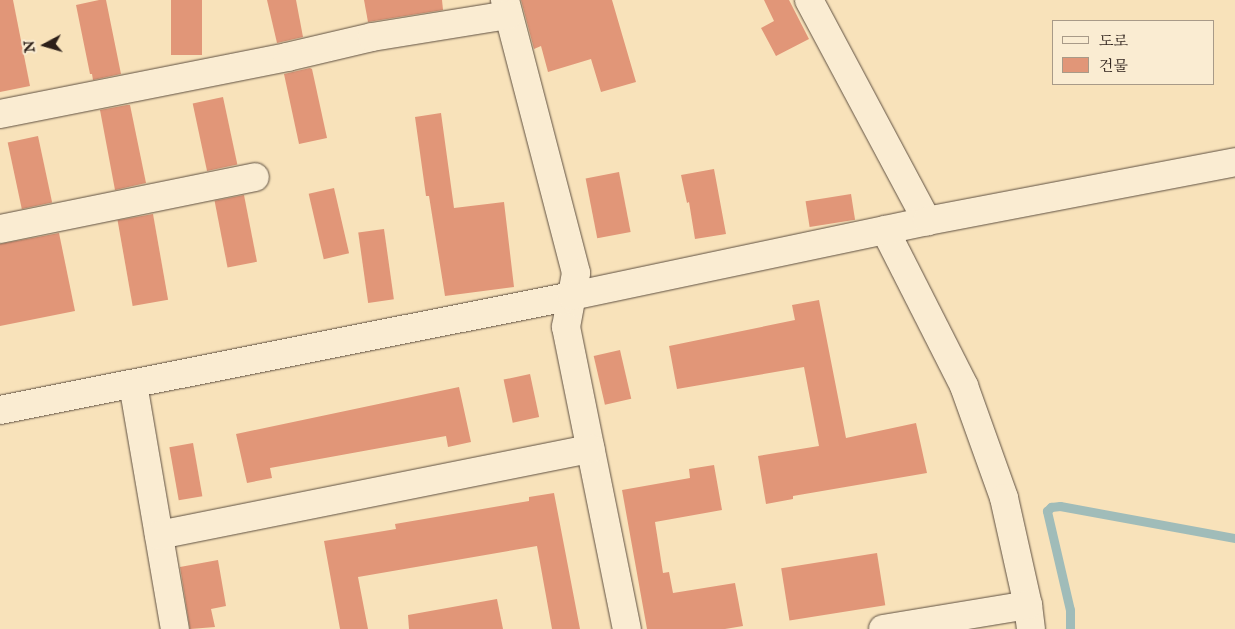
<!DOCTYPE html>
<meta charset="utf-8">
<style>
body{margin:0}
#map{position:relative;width:1235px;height:629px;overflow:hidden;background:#f8e2ba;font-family:"IM FELL English","Noto Serif KR",serif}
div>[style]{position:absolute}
.stream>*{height:9px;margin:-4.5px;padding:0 4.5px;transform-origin:4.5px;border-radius:4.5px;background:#a0bcb9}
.building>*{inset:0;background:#e19678;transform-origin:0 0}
.roads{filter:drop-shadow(0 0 1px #5f5041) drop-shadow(0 0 1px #5f5041)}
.minor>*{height:28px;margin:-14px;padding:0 14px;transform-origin:14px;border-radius:14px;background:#faecd2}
span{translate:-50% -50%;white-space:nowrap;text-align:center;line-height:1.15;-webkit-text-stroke:4.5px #faecd2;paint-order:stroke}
.legend{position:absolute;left:1052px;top:20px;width:162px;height:65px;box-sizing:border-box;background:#faecd2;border:1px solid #a89a88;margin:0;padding:6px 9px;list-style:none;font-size:15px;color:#2c1f19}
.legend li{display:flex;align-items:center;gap:10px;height:25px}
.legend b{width:25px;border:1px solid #a89a88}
.north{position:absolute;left:20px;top:20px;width:50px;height:50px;-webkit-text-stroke:4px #faecd2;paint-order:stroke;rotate:264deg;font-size:14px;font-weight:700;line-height:20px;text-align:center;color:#2c1f19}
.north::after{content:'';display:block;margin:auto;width:18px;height:22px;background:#2c1f19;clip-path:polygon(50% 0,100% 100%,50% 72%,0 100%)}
</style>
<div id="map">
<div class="stream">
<i style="left:1070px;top:629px;width:19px;rotate:-90deg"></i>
<i style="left:1070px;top:610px;width:102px;rotate:-103.1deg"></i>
<i style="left:1047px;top:511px;width:6px;rotate:-45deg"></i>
<i style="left:1051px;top:507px;width:9px;rotate:-6deg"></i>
<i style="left:1060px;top:506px;width:178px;rotate:10.4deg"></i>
</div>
<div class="building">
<i style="clip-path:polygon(0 0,13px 0,30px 86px,0 92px)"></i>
<i style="clip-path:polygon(99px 0,106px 0,121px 74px,93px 80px,92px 74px,90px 74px,76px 5px)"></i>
<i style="left:171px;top:0;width:31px;height:55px"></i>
<i style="clip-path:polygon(267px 0,296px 0,303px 37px,277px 43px)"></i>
<i style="clip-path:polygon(364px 0,442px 0,443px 10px,368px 22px)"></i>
<i style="clip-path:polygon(521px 0,612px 0,636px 82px,601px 92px,591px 59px,548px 72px,541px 46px,534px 49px)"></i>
<i style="clip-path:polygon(764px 0,789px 0,809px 39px,776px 56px,761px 28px,774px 21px)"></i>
<i style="clip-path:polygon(310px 68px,312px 69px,327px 138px,299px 144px,284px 74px)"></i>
<i style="left:223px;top:97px;width:69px;height:31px;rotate:78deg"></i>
<i style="clip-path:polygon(127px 105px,130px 105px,146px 183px,115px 190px,100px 110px)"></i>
<i style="clip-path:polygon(441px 113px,454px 208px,504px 202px,514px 287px,445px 296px,429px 196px,426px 196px,415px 117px)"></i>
<i style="left:38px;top:136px;width:68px;height:31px;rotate:78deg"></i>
<i style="clip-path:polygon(714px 169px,726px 234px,695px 239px,689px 202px,687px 203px,681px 175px)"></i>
<i style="left:619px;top:172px;width:61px;height:34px;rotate:79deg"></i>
<i style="left:334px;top:188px;width:67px;height:26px;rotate:77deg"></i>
<i style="left:851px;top:194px;width:26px;height:46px;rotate:81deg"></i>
<i style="left:244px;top:195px;width:68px;height:30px;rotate:79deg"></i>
<i style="left:153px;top:214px;width:87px;height:36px;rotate:80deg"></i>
<i style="left:384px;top:229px;width:71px;height:26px;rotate:82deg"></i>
<i style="clip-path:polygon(59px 233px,75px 311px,0 326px,0 244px)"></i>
<i style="clip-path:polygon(819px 300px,846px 438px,916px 423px,927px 473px,793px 496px,793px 499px,766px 504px,758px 456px,819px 446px,804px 367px,677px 389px,669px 346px,795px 320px,792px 305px)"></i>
<i style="left:620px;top:350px;width:50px;height:27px;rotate:77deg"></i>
<i style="left:530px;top:374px;width:44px;height:27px;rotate:78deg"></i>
<i style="clip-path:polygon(459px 387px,471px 442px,448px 447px,446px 436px,270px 468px,272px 478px,247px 483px,236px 434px)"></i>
<i style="left:193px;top:443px;width:54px;height:24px;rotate:80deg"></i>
<i style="clip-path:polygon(714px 465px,722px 510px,655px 522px,663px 573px,669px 572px,673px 593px,735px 583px,743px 626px,725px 629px,647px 629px,622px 490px,690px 478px,689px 469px)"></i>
<i style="clip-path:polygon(554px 493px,580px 629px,552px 629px,537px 546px,358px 577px,368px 629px,340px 629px,324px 541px,396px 529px,395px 524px,529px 501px,529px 497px)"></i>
<i style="left:877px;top:553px;width:53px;height:97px;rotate:81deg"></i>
<i style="clip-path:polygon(218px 560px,226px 606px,211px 609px,215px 627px,190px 629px,180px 567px)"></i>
<i style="clip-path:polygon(497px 599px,503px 629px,409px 629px,408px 615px)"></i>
</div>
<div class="roads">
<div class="minor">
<i style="left:505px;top:0;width:282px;rotate:75.4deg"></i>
<i style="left:576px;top:273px;width:55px;rotate:100.5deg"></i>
<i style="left:566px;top:327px;width:308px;rotate:78.6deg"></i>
<i style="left:809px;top:0;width:251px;rotate:61.9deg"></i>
<i style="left:0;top:114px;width:293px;rotate:-11.2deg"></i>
<i style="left:287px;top:57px;width:87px;rotate:-13.2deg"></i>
<i style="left:372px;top:37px;width:138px;rotate:-9.2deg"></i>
<i style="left:0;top:229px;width:260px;rotate:-11.5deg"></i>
<i style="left:885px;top:230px;width:175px;rotate:63.1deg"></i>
<i style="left:964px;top:386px;width:119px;rotate:70.3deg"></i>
<i style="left:1004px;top:498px;width:110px;rotate:77.4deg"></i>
<i style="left:1028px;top:605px;width:24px;rotate:83deg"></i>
<i style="left:133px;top:384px;width:249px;rotate:80.3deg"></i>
<i style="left:0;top:410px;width:583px;rotate:-11.27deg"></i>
<i style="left:572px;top:296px;width:363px;rotate:-11.9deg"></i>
<i style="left:927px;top:221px;width:314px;rotate:-10.8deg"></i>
<i style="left:159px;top:535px;width:440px;rotate:-11.3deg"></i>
<i style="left:883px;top:629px;width:147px;rotate:-9.4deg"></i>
</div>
</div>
<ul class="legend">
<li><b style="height:6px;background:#faecd2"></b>도로</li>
<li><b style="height:14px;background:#e19678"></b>건물</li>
</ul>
<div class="north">N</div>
</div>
